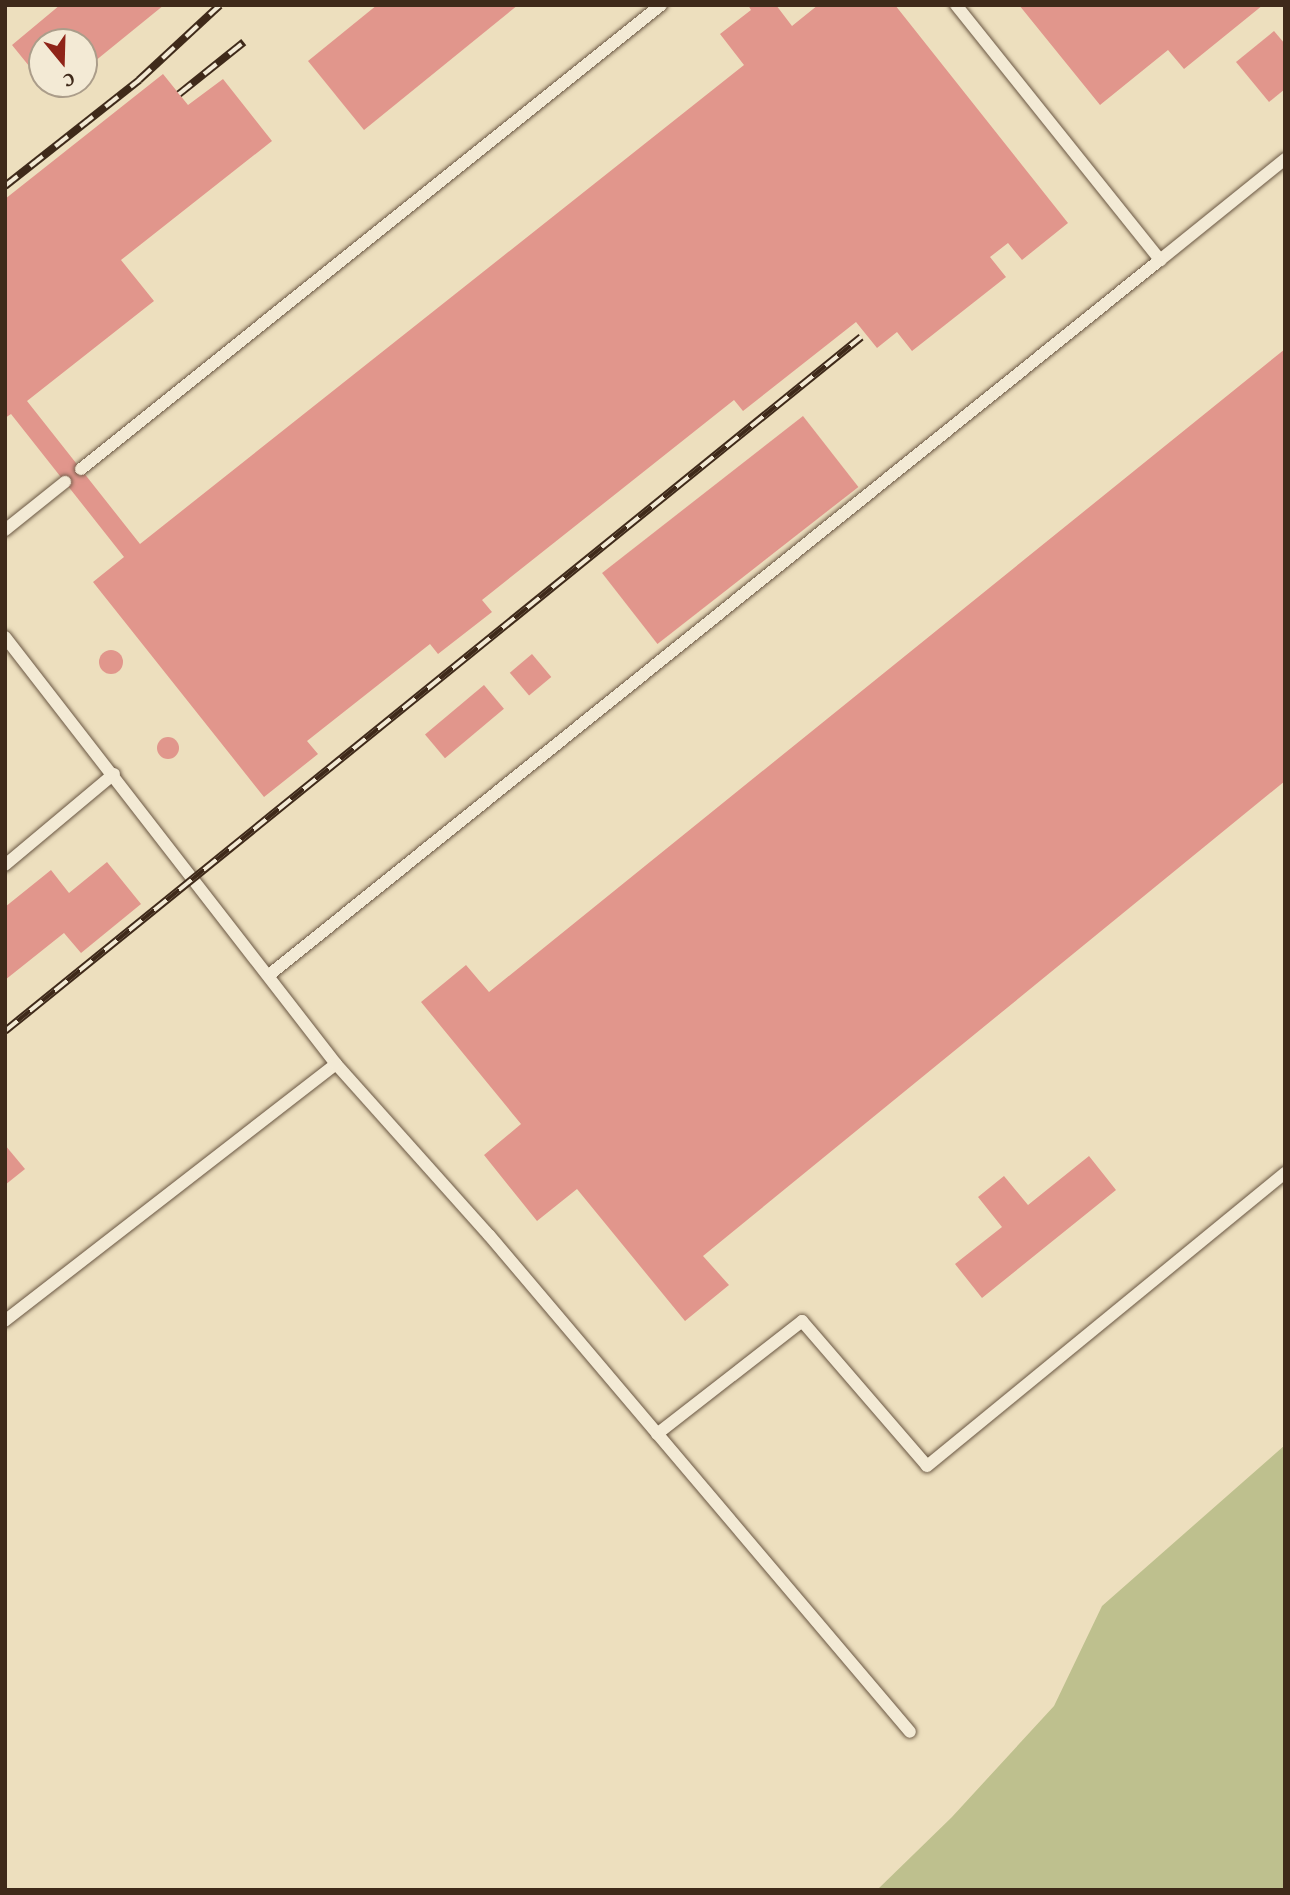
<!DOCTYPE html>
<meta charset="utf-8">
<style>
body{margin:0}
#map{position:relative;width:1290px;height:1895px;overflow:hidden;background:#eddfbe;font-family:"Gentium Book Plus",serif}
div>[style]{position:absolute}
.green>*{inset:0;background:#bec08e}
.building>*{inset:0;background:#e1968c;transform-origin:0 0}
.round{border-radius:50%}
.roads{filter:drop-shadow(0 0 2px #6a5743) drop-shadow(0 0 2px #6a5743)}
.lane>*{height:12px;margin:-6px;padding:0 6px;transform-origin:6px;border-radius:6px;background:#f3ead5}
.rail>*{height:8px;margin-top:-4px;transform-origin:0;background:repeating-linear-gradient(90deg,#f3ead5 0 16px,#3f2a1a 0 32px);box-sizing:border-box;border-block:2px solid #3f2a1a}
span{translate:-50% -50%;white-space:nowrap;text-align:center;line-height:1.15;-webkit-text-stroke:5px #f3ead5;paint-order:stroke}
.frame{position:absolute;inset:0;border:7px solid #3f2a1a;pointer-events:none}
.north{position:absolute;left:28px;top:28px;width:70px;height:70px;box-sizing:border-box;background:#f3ead5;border:2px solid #ab9d8a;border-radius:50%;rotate:161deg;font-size:19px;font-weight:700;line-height:28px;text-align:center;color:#3f2a1a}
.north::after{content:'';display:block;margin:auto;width:24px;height:32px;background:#8f2418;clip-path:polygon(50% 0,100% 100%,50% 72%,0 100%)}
</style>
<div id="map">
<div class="green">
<i style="clip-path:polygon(1285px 1445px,1285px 1890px,877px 1890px,952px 1817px,1054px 1706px,1102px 1606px)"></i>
</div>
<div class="building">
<i style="clip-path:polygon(60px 5px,164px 5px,84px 70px,84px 42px,42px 42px,42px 82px,12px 45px)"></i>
<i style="clip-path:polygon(377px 5px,518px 5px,364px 130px,308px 61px)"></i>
<i style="clip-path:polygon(748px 5px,776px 5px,792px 26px,818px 5px,895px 5px,1068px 223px,1022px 260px,1008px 243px,990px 257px,1006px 277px,912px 351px,897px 332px,877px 348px,856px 322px,743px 411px,734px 400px,482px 600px,492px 612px,438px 654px,430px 644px,307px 741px,318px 754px,264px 797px,93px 582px,124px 557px,11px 414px,5px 418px,5px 199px,163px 74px,188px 105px,223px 79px,272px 141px,121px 260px,154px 301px,27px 401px,140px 544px,744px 65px,720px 34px,751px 10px)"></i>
<i style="clip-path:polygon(1019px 5px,1263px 5px,1184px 69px,1168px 50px,1100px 105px)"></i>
<i style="clip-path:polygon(1274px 31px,1285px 44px,1285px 89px,1269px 102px,1236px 62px)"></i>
<i style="clip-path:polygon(44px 84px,67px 84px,53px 95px)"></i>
<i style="clip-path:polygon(1285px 349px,1285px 781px,703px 1256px,729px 1285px,685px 1321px,577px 1189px,537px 1221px,484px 1155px,521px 1124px,421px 1002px,466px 965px,489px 992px)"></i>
<i style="left:803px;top:416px;width:90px;height:255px;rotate:52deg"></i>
<i class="round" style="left:99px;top:650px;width:24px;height:24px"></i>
<i style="left:532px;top:654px;width:30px;height:29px;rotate:50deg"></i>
<i style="left:484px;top:685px;width:31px;height:77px;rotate:50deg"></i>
<i class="round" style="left:157px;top:737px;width:22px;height:22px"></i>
<i style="clip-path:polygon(107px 862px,141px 904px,81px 953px,64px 933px,5px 980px,5px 907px,51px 870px,69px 893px)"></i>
<i style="clip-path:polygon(5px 1145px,25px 1169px,5px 1185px)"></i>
<i style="clip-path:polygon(1089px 1156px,1116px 1190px,982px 1298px,955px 1264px,1002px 1227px,978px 1197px,1004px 1176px,1028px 1205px)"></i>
</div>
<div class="roads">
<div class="lane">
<i style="left:956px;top:5px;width:327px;rotate:51.3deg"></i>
<i style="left:1160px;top:260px;width:161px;rotate:-38.9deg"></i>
<i style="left:81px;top:469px;width:743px;rotate:-38.66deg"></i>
<i style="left:5px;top:530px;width:77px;rotate:-38.7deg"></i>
<i style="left:5px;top:637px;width:540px;rotate:52.22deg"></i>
<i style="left:336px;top:1064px;width:419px;rotate:142.2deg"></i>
<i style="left:5px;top:865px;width:142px;rotate:-39.9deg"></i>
<i style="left:269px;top:975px;width:1142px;rotate:-38.75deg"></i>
<i style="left:336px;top:1064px;width:229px;rotate:48.2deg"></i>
<i style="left:489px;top:1235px;width:651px;rotate:49.73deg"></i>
<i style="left:657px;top:1434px;width:184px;rotate:-37.9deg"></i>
<i style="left:802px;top:1321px;width:191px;rotate:49.2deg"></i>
<i style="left:927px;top:1466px;width:463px;rotate:-39.3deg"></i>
</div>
</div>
<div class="rail">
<i style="left:179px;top:94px;width:83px;rotate:-38.7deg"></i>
<i style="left:5px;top:186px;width:171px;rotate:-38.3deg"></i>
<i style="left:139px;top:80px;width:110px;rotate:-42.8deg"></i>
<i style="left:5px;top:1031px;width:1102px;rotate:-39.03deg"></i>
</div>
<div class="frame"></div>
<div class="north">С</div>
</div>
